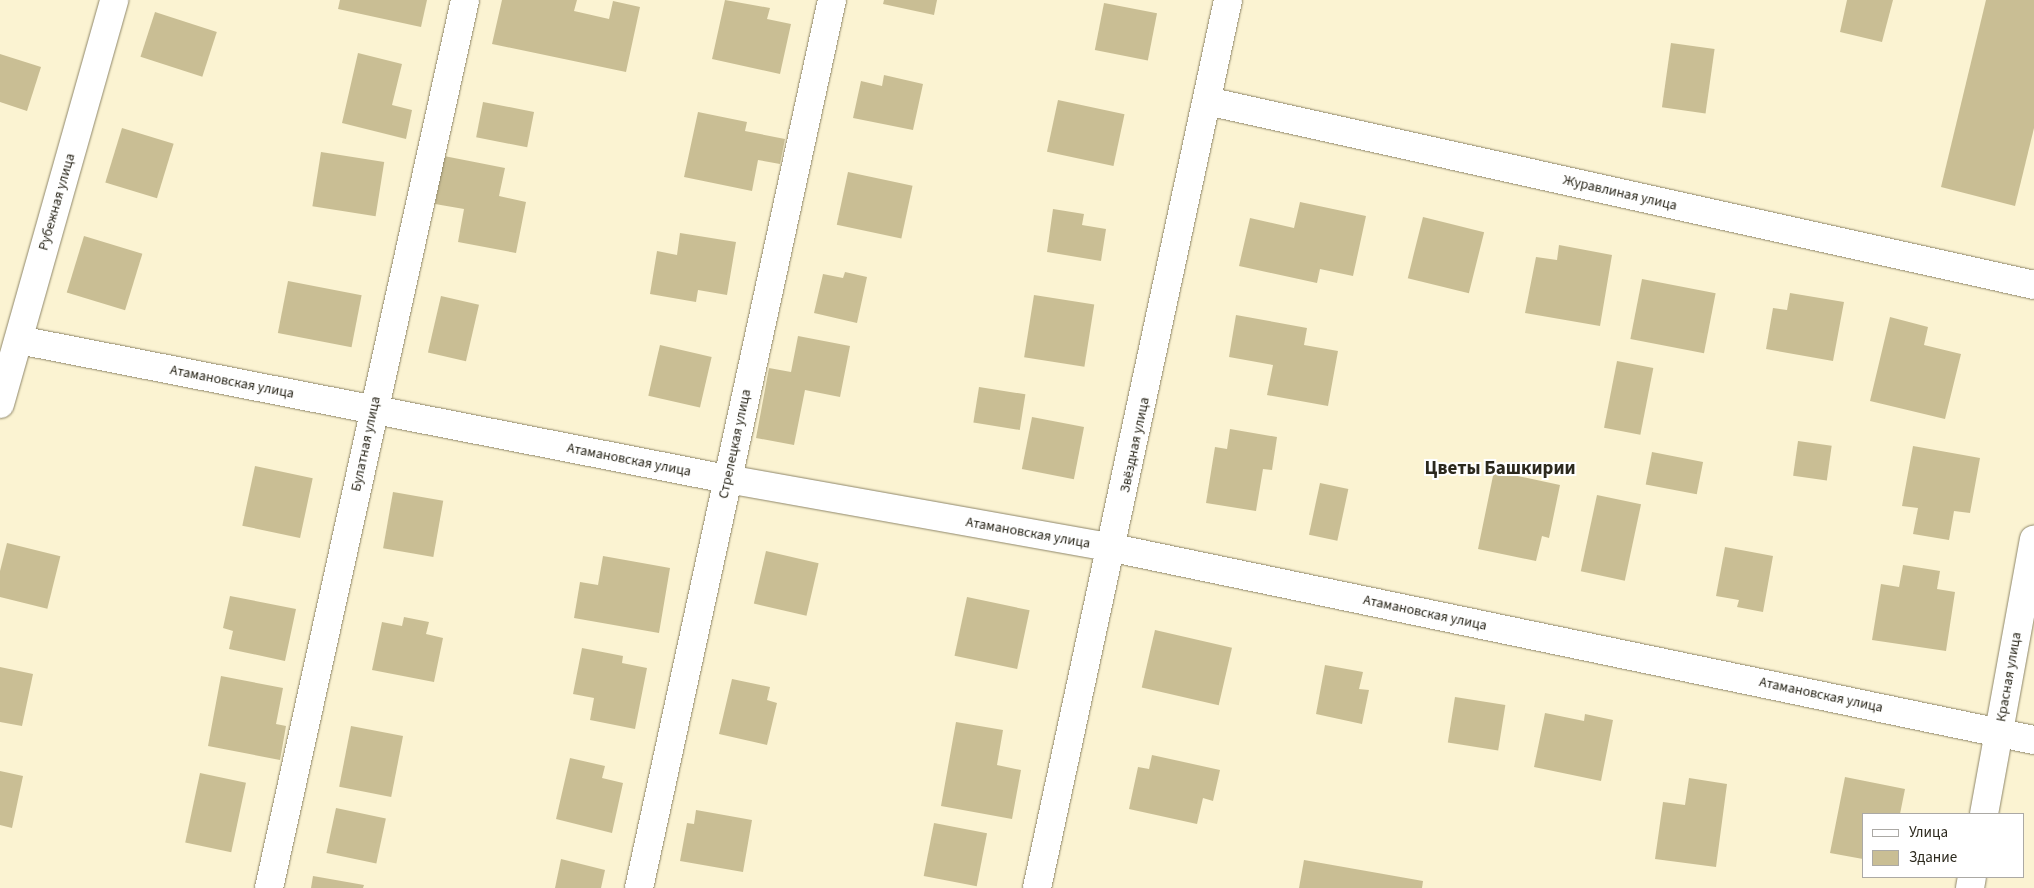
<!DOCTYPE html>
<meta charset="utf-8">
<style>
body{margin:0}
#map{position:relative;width:2034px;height:888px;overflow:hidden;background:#fbf3d2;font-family:"Source Sans 3",sans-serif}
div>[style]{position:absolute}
.building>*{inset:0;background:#c9be94;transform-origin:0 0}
.roads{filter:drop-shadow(0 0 1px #8e8669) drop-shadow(0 0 1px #8e8669)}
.minor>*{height:28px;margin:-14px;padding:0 14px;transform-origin:14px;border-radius:14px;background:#fff}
span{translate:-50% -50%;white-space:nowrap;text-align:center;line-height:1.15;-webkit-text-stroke:4px #fff;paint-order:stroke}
.street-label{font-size:14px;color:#2c291d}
.district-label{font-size:19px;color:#2c291d;font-weight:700}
.legend{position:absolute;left:1862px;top:813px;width:162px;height:65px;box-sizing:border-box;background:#fff;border:1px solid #aba9a5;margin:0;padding:6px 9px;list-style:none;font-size:15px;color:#2c291d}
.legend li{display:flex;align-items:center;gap:10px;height:25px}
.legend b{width:25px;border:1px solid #aba9a5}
</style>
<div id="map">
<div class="building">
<i style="clip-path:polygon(340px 0,427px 0,421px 27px,338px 9px)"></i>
<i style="clip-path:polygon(502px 0,577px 0,574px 11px,609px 19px,613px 1px,640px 7px,626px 72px,492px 44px)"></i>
<i style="clip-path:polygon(725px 0,770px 8px,767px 19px,791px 24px,780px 74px,712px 59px)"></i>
<i style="clip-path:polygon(884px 0,937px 0,934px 15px,883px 4px)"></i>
<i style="clip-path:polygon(1847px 0,1893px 0,1882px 42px,1840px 32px)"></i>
<i style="clip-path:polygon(1986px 0,2034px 0,2034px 128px,2015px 206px,1941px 187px)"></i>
<i style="left:1104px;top:3px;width:54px;height:48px;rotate:11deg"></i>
<i style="left:155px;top:12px;width:65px;height:47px;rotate:18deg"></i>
<i style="left:1671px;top:43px;width:44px;height:65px;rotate:8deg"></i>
<i style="clip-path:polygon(358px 53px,402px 64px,392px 105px,412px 110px,406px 139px,342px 123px)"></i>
<i style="clip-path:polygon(0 54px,41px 67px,27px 111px,0 102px)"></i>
<i style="clip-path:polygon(884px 75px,923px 84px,913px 130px,853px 118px,861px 81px,882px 86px)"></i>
<i style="left:1058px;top:100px;width:68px;height:53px;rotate:12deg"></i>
<i style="left:483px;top:102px;width:52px;height:36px;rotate:11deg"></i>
<i style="clip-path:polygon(698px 112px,747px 122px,745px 131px,785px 139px,780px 164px,758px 160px,752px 191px,684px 177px)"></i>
<i style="left:122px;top:128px;width:54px;height:57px;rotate:17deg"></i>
<i style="left:321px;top:152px;width:64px;height:55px;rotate:9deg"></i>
<i style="clip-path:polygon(444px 156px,505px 168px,499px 196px,526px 202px,516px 253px,458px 242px,464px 209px,435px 204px)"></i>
<i style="left:848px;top:172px;width:66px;height:54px;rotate:12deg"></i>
<i style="clip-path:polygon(1300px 202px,1366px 216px,1353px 276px,1320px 269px,1317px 283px,1239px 266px,1250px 218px,1294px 228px)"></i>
<i style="clip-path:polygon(1053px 209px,1084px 214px,1082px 225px,1106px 229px,1101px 261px,1047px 252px)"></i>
<i style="left:1423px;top:217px;width:63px;height:63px;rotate:14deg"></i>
<i style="clip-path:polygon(680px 233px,736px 242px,727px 295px,698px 290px,696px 302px,650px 294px,657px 251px,677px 255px)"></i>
<i style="left:84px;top:236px;width:61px;height:59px;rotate:17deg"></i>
<i style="clip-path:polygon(1559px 245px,1612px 255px,1600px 326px,1525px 313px,1536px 257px,1557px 260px)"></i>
<i style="clip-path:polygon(845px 272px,867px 277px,857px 323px,814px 313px,823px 274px,843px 278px)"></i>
<i style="left:1642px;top:279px;width:75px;height:61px;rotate:11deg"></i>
<i style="left:288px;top:281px;width:75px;height:53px;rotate:11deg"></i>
<i style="clip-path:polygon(1790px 293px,1844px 302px,1833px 361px,1766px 349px,1773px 308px,1787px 310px)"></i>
<i style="left:1034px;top:295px;width:61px;height:63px;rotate:9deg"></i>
<i style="left:441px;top:296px;width:39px;height:58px;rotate:13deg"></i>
<i style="clip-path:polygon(1236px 315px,1307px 328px,1304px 345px,1338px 351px,1328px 406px,1267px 395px,1273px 365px,1229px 357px)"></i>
<i style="clip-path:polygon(1890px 317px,1928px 327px,1924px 345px,1961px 354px,1945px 419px,1870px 401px)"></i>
<i style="clip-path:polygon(798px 336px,850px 346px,840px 397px,805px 390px,794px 445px,756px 438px,769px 368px,791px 372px)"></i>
<i style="left:660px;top:345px;width:53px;height:52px;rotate:13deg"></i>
<i style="left:1617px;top:361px;width:37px;height:68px;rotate:11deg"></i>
<i style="left:979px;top:387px;width:47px;height:36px;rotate:9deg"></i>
<i style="left:1032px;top:417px;width:53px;height:53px;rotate:11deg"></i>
<i style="clip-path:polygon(1230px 429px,1277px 437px,1272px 470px,1263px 469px,1256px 511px,1206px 503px,1215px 447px,1227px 449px)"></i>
<i style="left:1798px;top:441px;width:34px;height:35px;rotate:8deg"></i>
<i style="clip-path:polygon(1913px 446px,1980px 458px,1970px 513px,1954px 511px,1949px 540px,1913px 534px,1918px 508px,1902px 506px)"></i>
<i style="left:1652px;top:452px;width:52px;height:33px;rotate:11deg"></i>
<i style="left:255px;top:466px;width:59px;height:61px;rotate:12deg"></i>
<i style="clip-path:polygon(1494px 471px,1560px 485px,1549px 538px,1542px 536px,1536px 561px,1478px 549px)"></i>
<i style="left:1320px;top:483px;width:29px;height:53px;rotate:12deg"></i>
<i style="left:393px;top:492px;width:51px;height:57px;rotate:10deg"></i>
<i style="left:1597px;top:495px;width:45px;height:78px;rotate:12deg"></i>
<i style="left:7px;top:543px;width:55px;height:54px;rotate:14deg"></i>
<i style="clip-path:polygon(1725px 547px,1773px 556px,1763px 612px,1737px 607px,1739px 600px,1716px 596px)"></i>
<i style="left:766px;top:551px;width:54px;height:54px;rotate:13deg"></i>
<i style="clip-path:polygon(603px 556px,670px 568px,659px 633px,574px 618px,580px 582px,598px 585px)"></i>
<i style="clip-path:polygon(1903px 565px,1940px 571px,1937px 589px,1955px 592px,1946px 651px,1872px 640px,1881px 584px,1899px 587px)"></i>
<i style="clip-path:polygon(230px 596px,296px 609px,285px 661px,229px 649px,233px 631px,223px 628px)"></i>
<i style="left:967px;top:597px;width:64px;height:60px;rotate:12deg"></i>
<i style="clip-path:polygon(404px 617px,429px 622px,426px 634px,443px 638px,434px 682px,372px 670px,382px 622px,402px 626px)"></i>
<i style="left:1155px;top:630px;width:79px;height:59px;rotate:13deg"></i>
<i style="clip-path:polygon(582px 648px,623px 656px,622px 663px,647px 668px,635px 729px,590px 720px,594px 698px,573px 694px)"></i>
<i style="clip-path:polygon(1325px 665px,1363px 672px,1359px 689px,1369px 690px,1362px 724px,1316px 714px)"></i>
<i style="clip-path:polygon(0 667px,33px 674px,22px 726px,0 722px)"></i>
<i style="clip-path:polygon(221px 676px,283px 688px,276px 724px,286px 726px,280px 760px,208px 746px)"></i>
<i style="clip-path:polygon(732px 679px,770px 687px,767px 700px,777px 703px,767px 745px,719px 734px)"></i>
<i style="left:1455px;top:697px;width:51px;height:46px;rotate:9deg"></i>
<i style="clip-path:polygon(1545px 713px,1584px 721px,1585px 714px,1613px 720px,1601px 781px,1534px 767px)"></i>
<i style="clip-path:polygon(956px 722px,1003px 730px,997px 765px,1021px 770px,1012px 819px,941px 806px)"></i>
<i style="left:351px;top:726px;width:53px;height:62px;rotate:11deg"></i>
<i style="clip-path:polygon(1152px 755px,1220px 770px,1213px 801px,1203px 798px,1197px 824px,1129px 809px,1138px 767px,1149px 769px)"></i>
<i style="clip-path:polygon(570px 758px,605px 766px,602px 778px,623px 783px,612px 833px,556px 819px)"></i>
<i style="clip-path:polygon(0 771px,23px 776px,12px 828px,0 825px)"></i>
<i style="left:200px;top:773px;width:47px;height:71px;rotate:12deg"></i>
<i style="clip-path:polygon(1845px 777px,1905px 789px,1900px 814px,1863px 814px,1863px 859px,1830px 853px)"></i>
<i style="clip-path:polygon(1689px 778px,1727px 784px,1716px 867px,1655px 859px,1663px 802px,1685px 805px)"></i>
<i style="left:336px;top:808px;width:51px;height:46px;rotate:12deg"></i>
<i style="clip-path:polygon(696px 810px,752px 820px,743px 872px,680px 861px,687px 823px,694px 824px)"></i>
<i style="left:934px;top:823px;width:54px;height:54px;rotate:11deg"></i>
<i style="clip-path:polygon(561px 859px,605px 870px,601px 888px,555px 888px)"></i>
<i style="clip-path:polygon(1304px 860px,1423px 881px,1422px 888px,1299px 888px)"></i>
<i style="clip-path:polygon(313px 876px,364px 885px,363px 888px,311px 888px)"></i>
</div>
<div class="roads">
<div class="minor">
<i style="left:1207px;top:101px;width:847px;rotate:12.54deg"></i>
<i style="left:19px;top:340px;width:722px;rotate:11.11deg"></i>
<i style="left:727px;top:479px;width:392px;rotate:10.1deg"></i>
<i style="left:1113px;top:548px;width:941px;rotate:11.78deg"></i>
<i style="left:0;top:404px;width:420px;rotate:-74.2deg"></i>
<i style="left:1984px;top:814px;width:279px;rotate:-79.7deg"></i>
<i style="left:269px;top:888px;width:909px;rotate:-77.55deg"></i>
<i style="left:639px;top:888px;width:909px;rotate:-77.74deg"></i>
<i style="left:1037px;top:888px;width:908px;rotate:-77.86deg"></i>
<i style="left:1970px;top:888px;width:11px;rotate:-80deg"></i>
</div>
</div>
<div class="street-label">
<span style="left:1620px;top:193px;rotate:13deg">Журавлиная улица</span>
<span style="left:57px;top:202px;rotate:-74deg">Рубежная улица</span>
<span style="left:232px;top:382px;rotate:11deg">Атамановская улица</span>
<span style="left:366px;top:444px;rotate:-78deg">Булатная улица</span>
<span style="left:735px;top:444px;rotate:-78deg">Стрелецкая улица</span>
<span style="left:1135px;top:445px;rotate:-78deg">Звёздная улица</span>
<span style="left:629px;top:460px;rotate:11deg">Атамановская улица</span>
<span style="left:1028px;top:533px;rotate:10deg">Атамановская улица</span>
<span style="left:1425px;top:613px;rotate:12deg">Атамановская улица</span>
<span style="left:2009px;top:677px;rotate:-80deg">Красная улица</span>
<span style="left:1821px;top:695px;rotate:12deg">Атамановская улица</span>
</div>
<div class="district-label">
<span style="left:1500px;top:469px">Цветы Башкирии</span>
</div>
<ul class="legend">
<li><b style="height:6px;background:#fff"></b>Улица</li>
<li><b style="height:14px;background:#c9be94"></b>Здание</li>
</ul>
</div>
